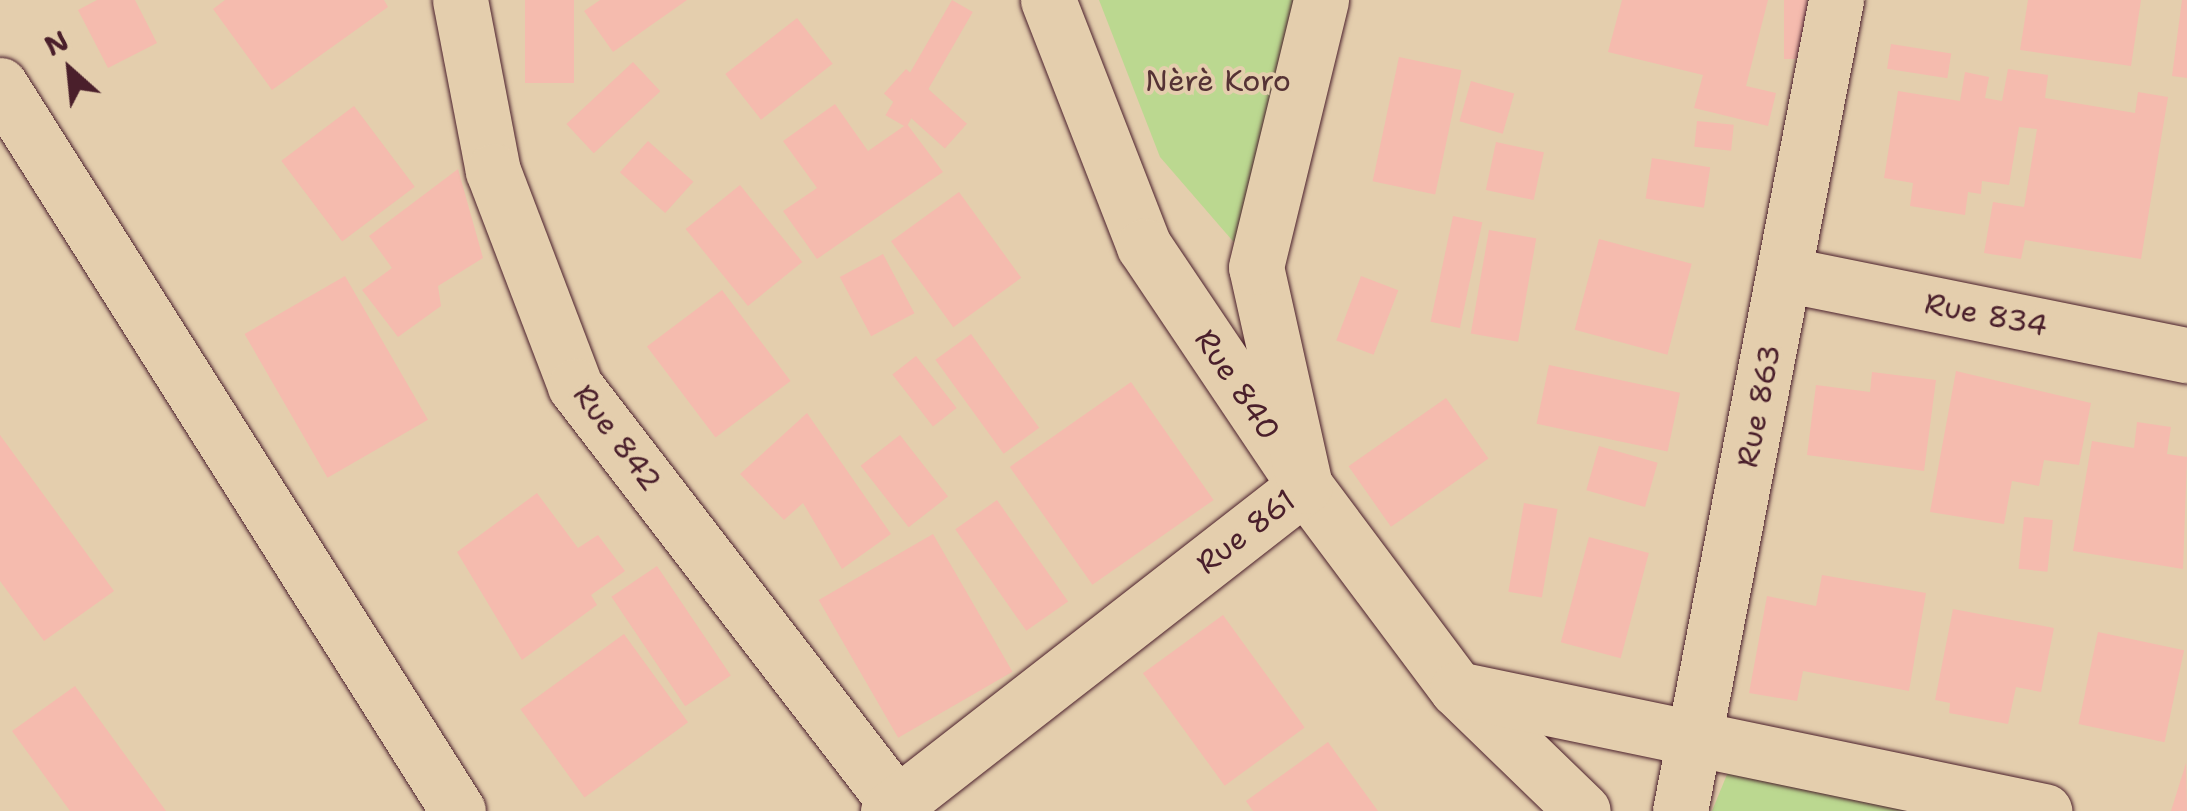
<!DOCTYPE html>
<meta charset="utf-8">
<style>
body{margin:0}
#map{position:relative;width:2187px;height:811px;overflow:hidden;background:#e4cead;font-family:"Shantell Sans",sans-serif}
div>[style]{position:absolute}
.green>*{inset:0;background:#bbd890}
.building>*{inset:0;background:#f5bbae;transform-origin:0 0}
.roads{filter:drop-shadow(0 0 2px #4a1f2b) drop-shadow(0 0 2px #4a1f2b)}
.minor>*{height:55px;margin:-27.5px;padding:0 27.5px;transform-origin:27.5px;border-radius:27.5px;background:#e4cead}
span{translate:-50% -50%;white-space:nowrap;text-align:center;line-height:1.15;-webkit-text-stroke:8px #e4cead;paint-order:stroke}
.park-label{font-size:30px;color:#553235}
.street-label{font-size:30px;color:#4a1f2b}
.north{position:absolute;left:20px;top:20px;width:100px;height:100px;-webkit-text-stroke:8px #e4cead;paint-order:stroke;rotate:333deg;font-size:28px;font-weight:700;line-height:40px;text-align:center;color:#4a1f2b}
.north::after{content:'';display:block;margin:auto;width:35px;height:45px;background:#4a1f2b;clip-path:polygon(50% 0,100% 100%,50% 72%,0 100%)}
</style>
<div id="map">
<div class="green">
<i style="clip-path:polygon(1099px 0,1318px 0,1257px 269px,1160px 157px)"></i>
<i style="clip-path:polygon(1728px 772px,1909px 811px,1712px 811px)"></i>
</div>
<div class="building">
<i style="clip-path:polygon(97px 0,135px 0,157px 43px,108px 68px,78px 10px)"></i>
<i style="clip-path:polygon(225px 0,384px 0,388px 7px,272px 90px,213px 9px)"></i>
<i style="left:525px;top:0;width:49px;height:83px"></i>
<i style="clip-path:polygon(600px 0,687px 0,613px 52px,584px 11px)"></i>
<i style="left:952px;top:0;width:24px;height:133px;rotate:30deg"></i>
<i style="clip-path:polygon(1622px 0,1768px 0,1746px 86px,1776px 93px,1768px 126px,1694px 108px,1703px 75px,1608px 52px)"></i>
<i style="left:1784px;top:0;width:23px;height:59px"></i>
<i style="clip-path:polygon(2028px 0,2141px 0,2131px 66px,2020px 50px)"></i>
<i style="clip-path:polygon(2182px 0,2187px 0,2187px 78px,2172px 76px)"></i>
<i style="left:797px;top:18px;width:58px;height:91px;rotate:52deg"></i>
<i style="left:1891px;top:44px;width:61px;height:25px;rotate:9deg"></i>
<i style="left:1399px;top:57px;width:64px;height:127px;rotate:12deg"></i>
<i style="left:633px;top:62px;width:40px;height:91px;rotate:47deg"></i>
<i style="left:906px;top:69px;width:82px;height:33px;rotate:42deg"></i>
<i style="clip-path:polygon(2008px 69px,2048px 75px,2045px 98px,2135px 113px,2138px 92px,2168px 97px,2141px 259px,2025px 240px,2021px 259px,1984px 253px,1993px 202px,2024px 207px,2037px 129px,2019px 127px,2009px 185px,1982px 181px,1981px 194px,1968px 192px,1965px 215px,1910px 206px,1913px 183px,1884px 178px,1898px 91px,1960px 101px,1965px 72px,1989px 77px,1985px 98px,2002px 101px)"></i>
<i style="left:1471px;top:81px;width:45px;height:42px;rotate:16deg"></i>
<i style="clip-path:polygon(835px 104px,868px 151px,907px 124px,943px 172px,817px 259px,783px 211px,817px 188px,783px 141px)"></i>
<i style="left:354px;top:106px;width:101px;height:91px;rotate:53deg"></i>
<i style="left:1697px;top:121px;width:37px;height:26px;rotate:6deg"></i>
<i style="left:648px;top:141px;width:61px;height:42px;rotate:42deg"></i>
<i style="left:1496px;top:142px;width:49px;height:49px;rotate:12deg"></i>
<i style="left:1652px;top:158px;width:59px;height:41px;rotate:9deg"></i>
<i style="clip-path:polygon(458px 169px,483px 258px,438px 286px,441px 306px,398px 337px,362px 290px,392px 268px,369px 236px)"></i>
<i style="left:740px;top:185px;width:99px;height:70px;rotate:51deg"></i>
<i style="left:959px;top:192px;width:106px;height:84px;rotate:54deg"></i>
<i style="left:1453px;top:216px;width:30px;height:108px;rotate:12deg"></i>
<i style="left:1489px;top:230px;width:48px;height:105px;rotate:10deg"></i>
<i style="left:1599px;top:239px;width:96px;height:94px;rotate:15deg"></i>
<i style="left:883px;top:254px;width:67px;height:49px;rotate:62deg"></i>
<i style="left:345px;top:276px;width:166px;height:116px;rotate:60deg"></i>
<i style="left:1361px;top:276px;width:40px;height:69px;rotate:21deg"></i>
<i style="left:722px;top:290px;width:114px;height:94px;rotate:53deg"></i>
<i style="left:971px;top:334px;width:116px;height:44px;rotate:54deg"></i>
<i style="left:916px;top:356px;width:66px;height:30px;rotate:52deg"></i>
<i style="left:1549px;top:365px;width:134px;height:60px;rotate:12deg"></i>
<i style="clip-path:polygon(1956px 371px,2091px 403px,2079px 465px,2044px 460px,2039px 486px,2012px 481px,2004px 524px,1930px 512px)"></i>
<i style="clip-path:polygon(1872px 372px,1936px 380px,1924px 471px,1807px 455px,1816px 385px,1870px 392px)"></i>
<i style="left:1131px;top:382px;width:144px;height:148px;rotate:55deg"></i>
<i style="left:1446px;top:398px;width:74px;height:119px;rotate:55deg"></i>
<i style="clip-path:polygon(807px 413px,891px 534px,842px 569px,803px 503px,784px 520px,740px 474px)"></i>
<i style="clip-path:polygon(2137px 422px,2171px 427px,2167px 454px,2187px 457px,2183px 569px,2073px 551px,2092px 441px,2134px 448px)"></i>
<i style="clip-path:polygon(0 435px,114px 591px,44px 641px,0 581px)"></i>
<i style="left:900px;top:435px;width:78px;height:50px;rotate:52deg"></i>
<i style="left:1599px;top:446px;width:61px;height:46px;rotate:16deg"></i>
<i style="clip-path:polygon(537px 493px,578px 548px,598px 535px,625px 571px,591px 595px,597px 605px,522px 660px,457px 552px)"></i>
<i style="left:997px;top:500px;width:124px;height:51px;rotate:55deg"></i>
<i style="left:1524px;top:503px;width:34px;height:90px;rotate:10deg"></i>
<i style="left:2024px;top:517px;width:29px;height:52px;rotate:6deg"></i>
<i style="left:933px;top:534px;width:159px;height:132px;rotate:60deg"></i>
<i style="left:1589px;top:537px;width:62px;height:109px;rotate:15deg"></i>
<i style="left:657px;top:566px;width:132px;height:55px;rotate:56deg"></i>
<i style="clip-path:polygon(1822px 575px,1926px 593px,1909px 691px,1803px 671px,1797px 701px,1749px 693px,1767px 596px,1816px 606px)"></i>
<i style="clip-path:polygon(1953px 609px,2054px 628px,2041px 692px,2016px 687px,2008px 724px,1949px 713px,1950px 703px,1935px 700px)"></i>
<i style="left:1223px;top:615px;width:139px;height:99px;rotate:54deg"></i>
<i style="left:2098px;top:632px;width:88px;height:94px;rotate:12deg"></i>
<i style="left:624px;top:634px;width:109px;height:128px;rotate:54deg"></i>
<i style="clip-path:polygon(75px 686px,166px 811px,70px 811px,12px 731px)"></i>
<i style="clip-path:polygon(1328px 742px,1378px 811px,1253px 811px,1246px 801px)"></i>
<i style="clip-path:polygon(2186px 763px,2187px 811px,2171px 811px)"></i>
</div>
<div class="roads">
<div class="minor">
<i style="left:460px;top:0;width:174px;rotate:79.1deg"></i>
<i style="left:493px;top:171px;width:230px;rotate:69.1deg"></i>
<i style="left:575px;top:386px;width:536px;rotate:52.42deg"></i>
<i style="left:1048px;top:0;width:264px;rotate:68.7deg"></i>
<i style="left:1144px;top:246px;width:289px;rotate:56.1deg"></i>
<i style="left:1305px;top:486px;width:254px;rotate:53.2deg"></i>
<i style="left:1457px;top:689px;width:175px;rotate:44.1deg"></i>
<i style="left:0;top:85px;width:858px;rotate:57.75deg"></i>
<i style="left:1784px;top:274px;width:411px;rotate:11.4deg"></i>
<i style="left:1457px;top:689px;width:600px;rotate:11.74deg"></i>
<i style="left:888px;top:811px;width:529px;rotate:-37.93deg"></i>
<i style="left:1305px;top:486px;width:224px;rotate:-102.6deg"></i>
<i style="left:1256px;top:267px;width:275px;rotate:-76.3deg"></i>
<i style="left:1680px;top:811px;width:826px;rotate:-79.11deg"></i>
</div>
</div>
<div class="park-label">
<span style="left:1218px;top:81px">Nèrè Koro</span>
</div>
<div class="street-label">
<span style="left:1986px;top:315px;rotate:11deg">Rue 834</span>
<span style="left:1237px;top:385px;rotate:56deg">Rue 840</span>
<span style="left:1759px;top:406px;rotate:-79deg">Rue 863</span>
<span style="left:617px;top:438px;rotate:53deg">Rue 842</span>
<span style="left:1246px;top:532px;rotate:-38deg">Rue 861</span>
</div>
<div class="north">N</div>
</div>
